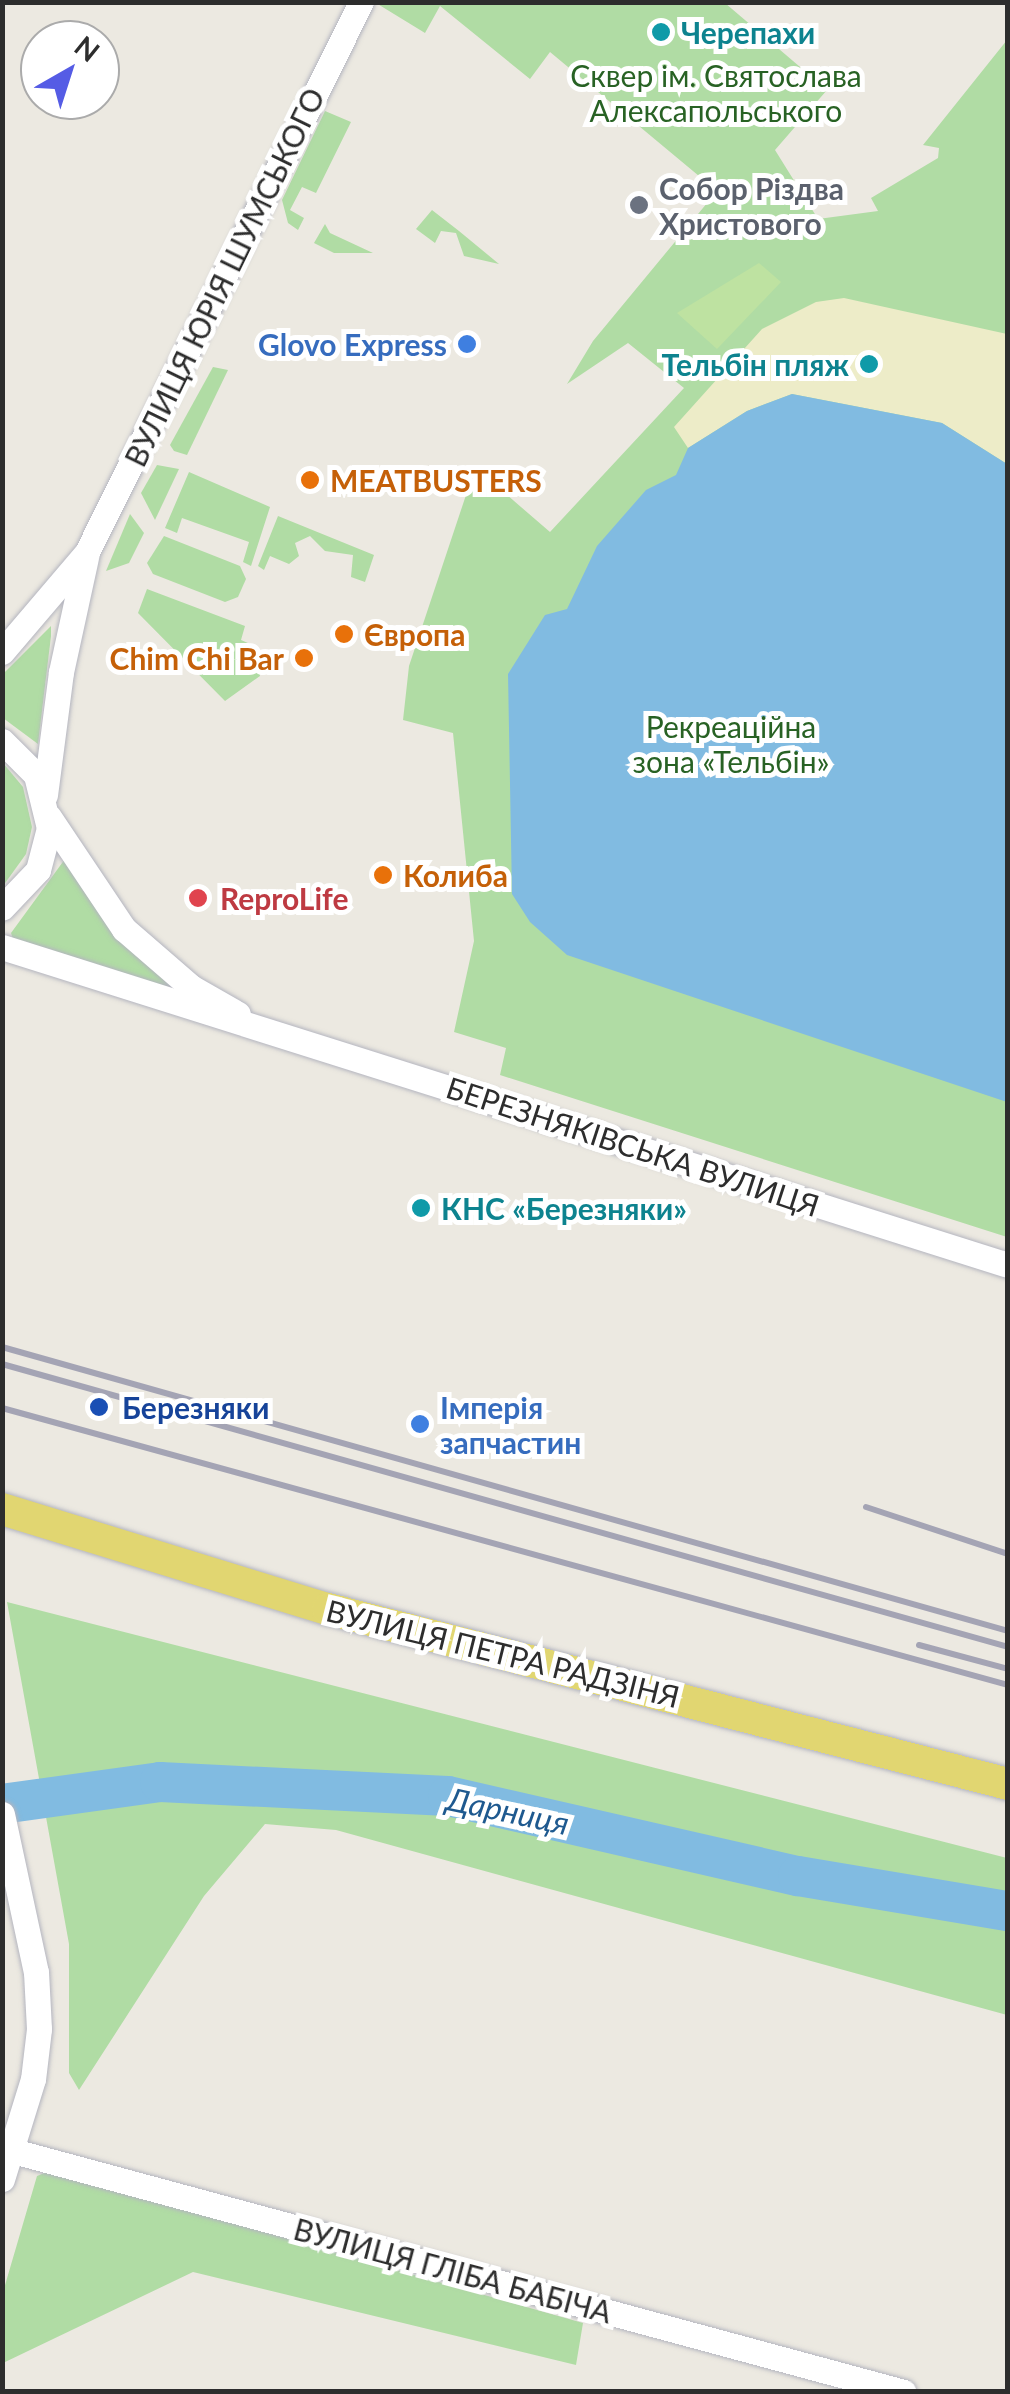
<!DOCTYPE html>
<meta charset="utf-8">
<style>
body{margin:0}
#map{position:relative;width:1010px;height:2394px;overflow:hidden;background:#ece9e1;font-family:Lato,sans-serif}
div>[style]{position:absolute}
.green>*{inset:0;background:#b0dca4}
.sand>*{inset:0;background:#edecc8}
.pitch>*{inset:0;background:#bee2a1}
.water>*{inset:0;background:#81bbe1}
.river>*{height:40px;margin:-20px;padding:0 20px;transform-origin:20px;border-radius:20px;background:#81bbe1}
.roads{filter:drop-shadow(0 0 2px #b4b5bf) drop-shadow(0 0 2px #b4b5bf)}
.minor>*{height:25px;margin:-12.5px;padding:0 12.5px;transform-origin:12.5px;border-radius:12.5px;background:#fff}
.major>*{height:32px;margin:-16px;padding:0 16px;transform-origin:16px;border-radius:16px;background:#e1d671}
.rail>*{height:6px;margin:-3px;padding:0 3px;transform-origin:3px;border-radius:3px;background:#a4a4b4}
.dots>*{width:28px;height:28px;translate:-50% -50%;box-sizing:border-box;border:5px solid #fff;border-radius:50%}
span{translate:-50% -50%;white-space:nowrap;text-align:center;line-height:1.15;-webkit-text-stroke:10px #fff;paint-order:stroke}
.culture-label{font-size:30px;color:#0d838f;font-weight:700}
.left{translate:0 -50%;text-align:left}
.right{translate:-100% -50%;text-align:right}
.park-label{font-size:30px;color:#286224}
.worship-label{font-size:30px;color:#5b616d;font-weight:700}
.street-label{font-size:30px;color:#2d2d2d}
.shop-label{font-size:30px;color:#366cbe;font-weight:700}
.food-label{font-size:30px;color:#c56008;font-weight:700}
.health-label{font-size:30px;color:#be3a42;font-weight:700}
.transit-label{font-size:30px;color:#164399;font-weight:700}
.water-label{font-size:32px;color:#1e598f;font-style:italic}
.frame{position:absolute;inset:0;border:5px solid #2d2d2d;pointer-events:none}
.north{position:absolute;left:20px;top:20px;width:100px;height:100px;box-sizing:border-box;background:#fff;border:2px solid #ababab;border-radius:50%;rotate:39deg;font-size:28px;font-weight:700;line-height:40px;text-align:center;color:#2d2d2d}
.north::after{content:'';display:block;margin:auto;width:35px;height:45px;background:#555ce5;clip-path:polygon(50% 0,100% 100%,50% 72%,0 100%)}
</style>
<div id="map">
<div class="green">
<i style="clip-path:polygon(376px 3px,725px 3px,827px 90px,775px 150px,818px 219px,878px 211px,871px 198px,938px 158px,939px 148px,923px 145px,1007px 40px,1007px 1237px,500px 1075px,506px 1048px,454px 1032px,474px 941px,453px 733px,403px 720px,409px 666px,466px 495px,485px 476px,550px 532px,684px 388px,628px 343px,567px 384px,593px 341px,717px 191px,550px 52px,530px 79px,440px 6px,425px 33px)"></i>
<i style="clip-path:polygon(325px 111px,351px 122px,316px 193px,302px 187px,290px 210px,304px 218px,298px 230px,288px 223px,282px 200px)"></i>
<i style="clip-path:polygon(432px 210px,459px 231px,499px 264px,464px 256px,456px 233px,441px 231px,435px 243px,416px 229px)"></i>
<i style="clip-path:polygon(325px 224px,330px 233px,373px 253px,334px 253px,314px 243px)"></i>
<i style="clip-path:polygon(213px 367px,228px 370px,187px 455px,174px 451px,170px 445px)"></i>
<i style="clip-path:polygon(157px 465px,179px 469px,155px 520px,141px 493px)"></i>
<i style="clip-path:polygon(189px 472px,270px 507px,251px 566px,243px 562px,249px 542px,182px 518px,177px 533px,165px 528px)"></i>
<i style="clip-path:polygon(130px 514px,144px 533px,129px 563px,106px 571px)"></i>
<i style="clip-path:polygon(278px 516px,374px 555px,365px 582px,351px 577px,353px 555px,325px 551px,310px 536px,295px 543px,299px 556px,289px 564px,270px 556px,264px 570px,258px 566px)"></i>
<i style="clip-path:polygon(164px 536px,240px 566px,246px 579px,238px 597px,225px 602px,153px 574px,147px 563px)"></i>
<i style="clip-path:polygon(147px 589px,245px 626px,241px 640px,257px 647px,260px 676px,225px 701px,138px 613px)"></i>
<i style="clip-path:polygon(51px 626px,51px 636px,38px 744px,3px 718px,3px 674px)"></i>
<i style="clip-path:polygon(3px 763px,23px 787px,32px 827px,26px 854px,3px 886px)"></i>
<i style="clip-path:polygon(65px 859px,113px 931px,190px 997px,14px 942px,11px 933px)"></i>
<i style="clip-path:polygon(7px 1602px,1007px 1858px,1007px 2015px,336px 1830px,265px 1824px,204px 1896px,79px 2090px,69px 2073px,69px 1944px)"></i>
<i style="clip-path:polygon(49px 2171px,583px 2323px,576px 2365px,193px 2272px,3px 2363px,3px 2292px,37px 2176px)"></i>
</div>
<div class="sand">
<i style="clip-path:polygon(844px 298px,1007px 334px,1007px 464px,942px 423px,792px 394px,747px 411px,688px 448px,674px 427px,762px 329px,816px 302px)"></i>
</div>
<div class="pitch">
<i style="clip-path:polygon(759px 263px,781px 282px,717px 349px,677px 313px)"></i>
</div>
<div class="water">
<i style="clip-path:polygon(792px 394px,942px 423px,1007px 464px,1007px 1102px,567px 955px,530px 922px,512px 894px,508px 674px,545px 615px,567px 609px,597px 546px,646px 490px,676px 475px,688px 448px,747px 411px)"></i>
</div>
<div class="river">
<i style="left:2px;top:1804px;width:160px;rotate:-7.9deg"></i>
<i style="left:160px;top:1782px;width:288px;rotate:2.8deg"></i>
<i style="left:448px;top:1796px;width:359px;rotate:12.9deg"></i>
<i style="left:798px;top:1876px;width:213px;rotate:9.5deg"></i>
</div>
<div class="roads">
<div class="minor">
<i style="left:2px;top:652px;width:131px;rotate:-49.6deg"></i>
<i style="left:87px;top:552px;width:614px;rotate:-63.52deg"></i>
<i style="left:2px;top:741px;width:48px;rotate:45deg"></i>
<i style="left:36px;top:775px;width:55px;rotate:76.2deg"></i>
<i style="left:49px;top:828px;width:43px;rotate:104.7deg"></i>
<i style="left:38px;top:870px;width:52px;rotate:133.5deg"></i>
<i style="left:45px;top:795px;width:124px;rotate:-82.6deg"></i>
<i style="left:61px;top:672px;width:118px;rotate:-77.7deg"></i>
<i style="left:49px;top:817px;width:135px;rotate:56.2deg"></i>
<i style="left:124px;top:929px;width:89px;rotate:40.9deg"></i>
<i style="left:191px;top:987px;width:54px;rotate:29.9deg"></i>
<i style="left:2px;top:947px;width:1055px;rotate:17.54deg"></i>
<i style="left:2px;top:1814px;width:162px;rotate:77.9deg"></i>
<i style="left:36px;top:1972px;width:57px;rotate:87deg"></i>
<i style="left:39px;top:2029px;width:50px;rotate:96.8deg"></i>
<i style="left:33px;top:2079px;width:105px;rotate:107.2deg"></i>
<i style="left:2px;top:2148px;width:934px;rotate:15.14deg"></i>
</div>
<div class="major">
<i style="left:2px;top:1509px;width:341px;rotate:17.1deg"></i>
<i style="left:328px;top:1609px;width:702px;rotate:14.43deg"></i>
</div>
</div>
<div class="rail">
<i style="left:2px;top:1347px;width:1045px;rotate:15.76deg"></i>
<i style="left:2px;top:1364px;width:1045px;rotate:15.71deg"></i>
<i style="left:2px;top:1408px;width:1043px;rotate:15.39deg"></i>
<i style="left:866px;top:1507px;width:150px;rotate:18.3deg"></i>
<i style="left:919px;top:1645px;width:92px;rotate:15.1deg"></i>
</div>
<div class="dots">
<i style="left:661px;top:32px;background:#0f9aa8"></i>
<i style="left:639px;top:205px;background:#6b7280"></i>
<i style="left:467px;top:344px;background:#3f7fe0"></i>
<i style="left:869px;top:364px;background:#0f9aa8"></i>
<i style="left:310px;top:480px;background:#e8710a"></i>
<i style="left:344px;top:634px;background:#e8710a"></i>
<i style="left:304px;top:658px;background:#e8710a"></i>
<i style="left:383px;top:875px;background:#e8710a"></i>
<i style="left:198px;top:898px;background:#e0444e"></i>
<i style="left:421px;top:1208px;background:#0f9aa8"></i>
<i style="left:99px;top:1407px;background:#1a4fb4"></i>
<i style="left:420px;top:1424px;background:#3f7fe0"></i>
</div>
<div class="culture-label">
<span class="left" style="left:681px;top:32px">Черепахи</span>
<span class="right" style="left:849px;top:364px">Тельбін пляж</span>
<span class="left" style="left:441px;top:1208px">КНС «Березняки»</span>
</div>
<div class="park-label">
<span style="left:716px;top:92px">Сквер ім. Святослава<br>Алексапольського</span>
<span style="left:731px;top:743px">Рекреаційна<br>зона «Тельбін»</span>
</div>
<div class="worship-label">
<span class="left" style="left:659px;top:205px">Собор Різдва<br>Христового</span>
</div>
<div class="street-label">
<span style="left:224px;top:277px;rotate:-64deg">ВУЛИЦЯ ЮРІЯ ШУМСЬКОГО</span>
<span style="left:633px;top:1146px;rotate:18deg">БЕРЕЗНЯКІВСЬКА ВУЛИЦЯ</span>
<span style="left:503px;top:1653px;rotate:14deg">ВУЛИЦЯ ПЕТРА РАДЗІНЯ</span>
<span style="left:453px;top:2270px;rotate:15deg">ВУЛИЦЯ ГЛІБА БАБІЧА</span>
</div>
<div class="shop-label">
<span class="right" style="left:447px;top:344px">Glovo Express</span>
<span class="left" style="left:440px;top:1424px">Імперія<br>запчастин</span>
</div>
<div class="food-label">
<span class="left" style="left:330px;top:480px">MEATBUSTERS</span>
<span class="left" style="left:364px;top:634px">Європа</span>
<span class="right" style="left:284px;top:658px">Chim Chi Bar</span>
<span class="left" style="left:403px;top:875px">Колиба</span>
</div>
<div class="health-label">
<span class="left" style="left:220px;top:898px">ReproLife</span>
</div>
<div class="transit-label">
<span class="left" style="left:122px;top:1407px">Березняки</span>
</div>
<div class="water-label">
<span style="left:508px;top:1811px;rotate:12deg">Дарниця</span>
</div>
<div class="frame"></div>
<div class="north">N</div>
</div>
